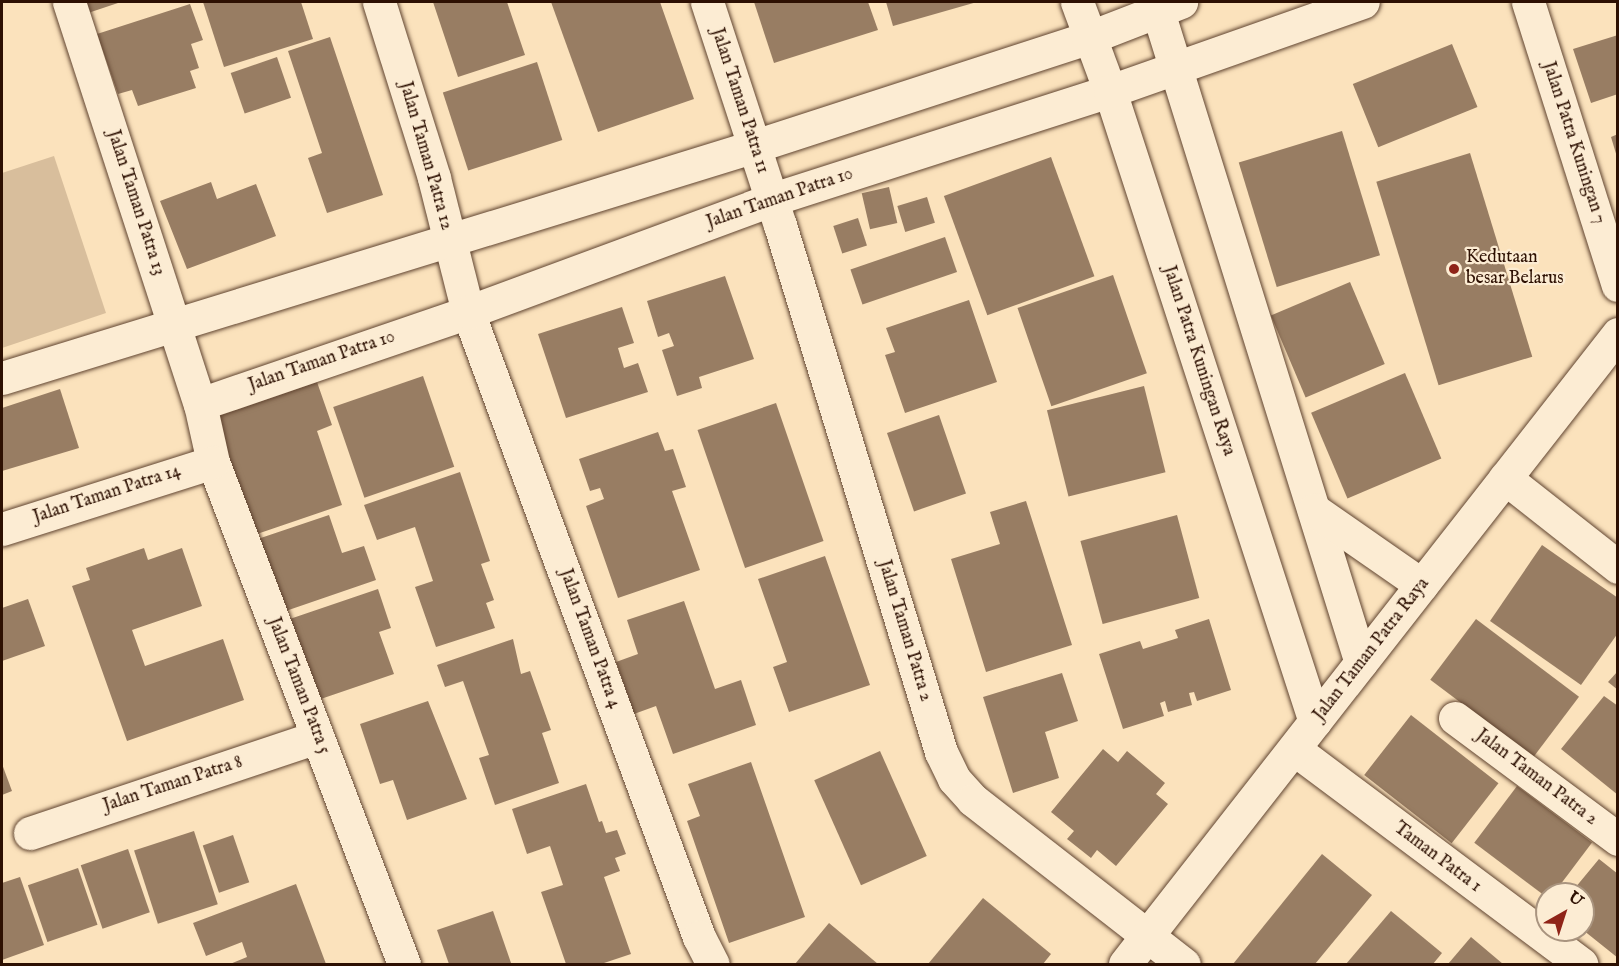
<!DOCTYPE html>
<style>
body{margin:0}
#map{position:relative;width:1619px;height:966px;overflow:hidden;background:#fbe2bc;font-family:"IM FELL English",serif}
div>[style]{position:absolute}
.green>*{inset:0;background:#d8be9c}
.building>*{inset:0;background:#987d63;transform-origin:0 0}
.roads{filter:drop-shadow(0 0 2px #604430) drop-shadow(0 0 2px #604430)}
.minor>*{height:33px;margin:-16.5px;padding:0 16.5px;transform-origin:16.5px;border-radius:16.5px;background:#fcecd3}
.dots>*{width:16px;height:16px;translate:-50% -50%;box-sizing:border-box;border:3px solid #fcecd3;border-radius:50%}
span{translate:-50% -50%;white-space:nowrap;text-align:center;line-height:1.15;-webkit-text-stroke:4.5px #fcecd3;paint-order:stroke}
.street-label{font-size:18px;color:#2d1002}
.poi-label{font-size:18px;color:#2d1002}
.left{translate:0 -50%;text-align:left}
.frame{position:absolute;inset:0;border:3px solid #2d1002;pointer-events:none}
.north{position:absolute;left:1535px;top:882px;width:60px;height:60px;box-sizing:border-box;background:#fcecd3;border:2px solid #a9947f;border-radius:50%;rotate:39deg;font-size:16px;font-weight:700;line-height:24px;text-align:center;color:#2d1002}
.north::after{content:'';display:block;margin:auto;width:21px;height:27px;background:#8f2418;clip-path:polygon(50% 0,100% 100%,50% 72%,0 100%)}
</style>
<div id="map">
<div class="green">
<i style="clip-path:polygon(54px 156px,106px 313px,2px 348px,2px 173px)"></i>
</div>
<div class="building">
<i style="clip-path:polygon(81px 2px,121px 2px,85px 14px)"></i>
<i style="clip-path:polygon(203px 2px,301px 2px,313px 39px,224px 67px)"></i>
<i style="clip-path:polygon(433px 2px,507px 2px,525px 55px,458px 77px)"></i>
<i style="clip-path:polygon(551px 2px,660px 2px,694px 99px,598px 132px)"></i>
<i style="clip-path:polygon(754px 2px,868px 2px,878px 30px,774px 63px)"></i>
<i style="clip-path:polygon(886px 2px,977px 2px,893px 26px)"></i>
<i style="clip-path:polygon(190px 4px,203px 40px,191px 44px,199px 68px,190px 71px,196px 88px,138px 106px,132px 90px,118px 94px,97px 34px)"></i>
<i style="clip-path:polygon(1618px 35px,1618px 94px,1591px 103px,1573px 49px)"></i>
<i style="clip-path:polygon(330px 37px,383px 195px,327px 213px,308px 158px,322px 153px,288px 51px)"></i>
<i style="left:1452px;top:44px;width:68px;height:107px;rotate:68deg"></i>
<i style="left:277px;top:57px;width:43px;height:49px;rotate:71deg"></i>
<i style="left:537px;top:62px;width:82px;height:99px;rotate:72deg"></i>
<i style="left:1342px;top:131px;width:130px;height:108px;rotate:73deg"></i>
<i style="clip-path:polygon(1618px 134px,1618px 157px,1617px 157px,1611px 137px)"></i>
<i style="left:1470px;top:153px;width:213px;height:98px;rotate:73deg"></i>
<i style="left:1051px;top:157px;width:127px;height:114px;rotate:70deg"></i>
<i style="clip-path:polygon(211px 182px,217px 199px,256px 184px,276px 236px,187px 269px,160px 201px)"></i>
<i style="left:889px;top:187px;width:37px;height:28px;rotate:77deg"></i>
<i style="left:927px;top:197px;width:27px;height:31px;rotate:73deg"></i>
<i style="left:858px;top:218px;width:29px;height:26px;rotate:72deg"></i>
<i style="left:945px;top:237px;width:37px;height:100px;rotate:71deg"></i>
<i style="left:1113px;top:275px;width:104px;height:101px;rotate:71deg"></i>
<i style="clip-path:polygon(725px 276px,754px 359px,699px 377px,702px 388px,677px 396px,662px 350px,674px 346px,669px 333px,658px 337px,647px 301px)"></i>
<i style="left:1350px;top:282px;width:89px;height:86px;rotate:67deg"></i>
<i style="clip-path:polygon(969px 300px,997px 382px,905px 413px,885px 355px,895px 352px,886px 328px)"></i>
<i style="clip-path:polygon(622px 307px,634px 343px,618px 348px,624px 368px,638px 363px,648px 392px,566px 418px,538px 334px)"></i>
<i style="left:1405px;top:373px;width:93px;height:102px;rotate:67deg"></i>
<i style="left:423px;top:376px;width:96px;height:95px;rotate:71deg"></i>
<i style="clip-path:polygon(317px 382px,332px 425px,317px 431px,342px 505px,257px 534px,252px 518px,238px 523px,210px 419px)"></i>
<i style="left:1144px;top:386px;width:89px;height:100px;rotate:76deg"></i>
<i style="clip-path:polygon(60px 389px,79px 448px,2px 471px,2px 408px)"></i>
<i style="left:776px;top:403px;width:146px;height:83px;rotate:71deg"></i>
<i style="left:939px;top:415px;width:83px;height:55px;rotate:71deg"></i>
<i style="clip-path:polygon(658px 432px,665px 451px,673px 449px,686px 487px,672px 491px,700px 570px,618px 598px,586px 506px,604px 499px,600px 488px,590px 491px,579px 459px)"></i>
<i style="clip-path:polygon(460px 472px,490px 561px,481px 564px,494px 600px,486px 603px,495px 628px,436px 647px,415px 587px,433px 581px,415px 527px,377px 540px,364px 505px)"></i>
<i style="clip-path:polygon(1026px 501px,1072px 645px,986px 672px,951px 559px,1000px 544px,990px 512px)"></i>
<i style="clip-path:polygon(329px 515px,342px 553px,364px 546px,376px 580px,277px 614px,252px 541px)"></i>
<i style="left:1177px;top:515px;width:86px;height:100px;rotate:75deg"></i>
<i style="clip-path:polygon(1542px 545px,1618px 598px,1618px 633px,1581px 685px,1490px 621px)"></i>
<i style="clip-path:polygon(144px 548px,148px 560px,182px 548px,202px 606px,132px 630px,145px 666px,223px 639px,244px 700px,127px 741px,72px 586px,90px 580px,86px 568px)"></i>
<i style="clip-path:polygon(825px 556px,870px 685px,789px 712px,773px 667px,787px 662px,758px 579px)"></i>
<i style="clip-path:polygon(378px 589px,391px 628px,379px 632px,394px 674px,309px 703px,281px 622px)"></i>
<i style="clip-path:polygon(28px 599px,45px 646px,2px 661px,2px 608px)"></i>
<i style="clip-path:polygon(684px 601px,715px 689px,741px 680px,756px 725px,673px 754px,656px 706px,634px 714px,616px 662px,638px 654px,627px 620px)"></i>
<i style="clip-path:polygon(1209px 619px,1231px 690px,1197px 701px,1194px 692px,1189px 693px,1192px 705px,1168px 712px,1165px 701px,1160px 703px,1164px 716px,1123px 729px,1099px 654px,1140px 641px,1143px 649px,1178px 638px,1175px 630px)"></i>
<i style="left:1476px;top:619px;width:129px;height:76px;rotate:37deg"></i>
<i style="clip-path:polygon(513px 639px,521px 674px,530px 671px,551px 730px,542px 733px,559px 783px,495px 805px,479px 758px,489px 755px,463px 681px,445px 687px,437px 665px)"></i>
<i style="clip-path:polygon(1618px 671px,1618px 690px,1608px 682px)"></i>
<i style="clip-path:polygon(1062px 673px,1078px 721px,1045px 732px,1059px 778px,1013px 793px,983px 697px)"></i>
<i style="clip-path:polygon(1604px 696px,1618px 706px,1618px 795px,1561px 749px)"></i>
<i style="clip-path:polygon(428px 701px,467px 799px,407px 820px,393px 780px,380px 784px,360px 724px)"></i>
<i style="left:1411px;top:715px;width:111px;height:76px;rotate:38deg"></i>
<i style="clip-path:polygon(1103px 749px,1118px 762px,1127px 751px,1165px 783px,1156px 794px,1168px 804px,1116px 866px,1097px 850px,1091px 858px,1067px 839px,1074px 831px,1051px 812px)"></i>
<i style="left:880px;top:751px;width:115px;height:72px;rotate:66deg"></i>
<i style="clip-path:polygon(751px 762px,805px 917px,729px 943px,687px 821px,700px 816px,688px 784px)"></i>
<i style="clip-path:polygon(2px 764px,12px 791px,2px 795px)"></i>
<i style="clip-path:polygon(586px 784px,599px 822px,602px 821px,606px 833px,617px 830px,626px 854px,615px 858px,620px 871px,604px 877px,631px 954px,601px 964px,566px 964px,541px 892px,563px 885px,550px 846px,527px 854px,512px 809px)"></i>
<i style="left:1517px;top:786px;width:94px;height:71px;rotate:37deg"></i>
<i style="left:194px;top:831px;width:77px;height:63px;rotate:72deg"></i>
<i style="left:233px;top:835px;width:50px;height:32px;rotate:71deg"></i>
<i style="left:128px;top:849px;width:67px;height:50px;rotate:71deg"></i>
<i style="clip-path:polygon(1322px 854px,1372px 895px,1315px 964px,1233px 964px)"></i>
<i style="clip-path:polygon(1599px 859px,1618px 874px,1618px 958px,1583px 930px,1583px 894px,1570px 894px)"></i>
<i style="left:78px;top:868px;width:60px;height:53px;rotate:71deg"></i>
<i style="clip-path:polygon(20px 877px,44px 945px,2px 960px,2px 883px)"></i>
<i style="clip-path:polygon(296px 884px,326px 964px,230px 964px,247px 957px,242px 942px,206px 956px,193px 923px)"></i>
<i style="clip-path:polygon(983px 898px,1051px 954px,1043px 964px,928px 964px)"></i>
<i style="clip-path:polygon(493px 911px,511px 963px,449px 964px,437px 930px)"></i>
<i style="clip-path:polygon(1391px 911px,1442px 953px,1433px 964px,1346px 964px)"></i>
<i style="clip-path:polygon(829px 923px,878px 964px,795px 964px)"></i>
<i style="clip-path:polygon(1471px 937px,1503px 964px,1448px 964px)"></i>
</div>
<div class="roads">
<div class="minor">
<i style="left:69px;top:2px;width:423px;rotate:72deg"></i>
<i style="left:200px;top:404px;width:59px;rotate:77.4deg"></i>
<i style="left:213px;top:462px;width:537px;rotate:69.17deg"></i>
<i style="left:379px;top:2px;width:184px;rotate:72.6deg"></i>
<i style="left:434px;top:178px;width:138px;rotate:75.8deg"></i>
<i style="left:468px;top:312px;width:666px;rotate:69.72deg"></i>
<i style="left:699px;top:937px;width:30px;rotate:63deg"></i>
<i style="left:707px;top:2px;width:235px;rotate:71.9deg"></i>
<i style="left:780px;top:225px;width:551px;rotate:73.01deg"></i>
<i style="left:941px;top:752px;width:30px;rotate:64deg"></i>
<i style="left:954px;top:779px;width:28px;rotate:48deg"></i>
<i style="left:973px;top:800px;width:267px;rotate:37.9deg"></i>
<i style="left:1077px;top:2px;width:95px;rotate:69.7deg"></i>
<i style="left:1110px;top:91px;width:663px;rotate:72deg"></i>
<i style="left:1155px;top:2px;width:692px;rotate:72.69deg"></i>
<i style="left:1528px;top:2px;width:297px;rotate:72.4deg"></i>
<i style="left:2px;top:378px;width:788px;rotate:-17.12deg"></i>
<i style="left:755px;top:146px;width:350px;rotate:-18deg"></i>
<i style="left:1088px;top:38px;width:100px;rotate:-21.2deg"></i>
<i style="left:200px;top:404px;width:283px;rotate:-18.9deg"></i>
<i style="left:468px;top:312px;width:322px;rotate:-20.3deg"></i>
<i style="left:770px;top:200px;width:357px;rotate:-17.8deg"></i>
<i style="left:1110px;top:91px;width:268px;rotate:-19.4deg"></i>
<i style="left:1505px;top:478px;width:144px;rotate:38.2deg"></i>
<i style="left:1314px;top:510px;width:131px;rotate:34.8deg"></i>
<i style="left:2px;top:529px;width:221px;rotate:-17.6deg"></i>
<i style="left:1455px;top:718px;width:203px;rotate:36.6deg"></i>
<i style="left:1294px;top:749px;width:359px;rotate:36.8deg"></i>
<i style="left:30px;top:833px;width:303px;rotate:-18.5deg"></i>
<i style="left:1125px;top:964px;width:800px;rotate:-51.96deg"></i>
</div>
</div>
<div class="dots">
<i style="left:1454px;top:269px;background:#8f2418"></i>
</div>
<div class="street-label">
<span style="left:739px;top:101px;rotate:72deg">Jalan Taman Patra 11</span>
<span style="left:1573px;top:143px;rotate:72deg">Jalan Patra Kuningan 7</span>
<span style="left:425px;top:156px;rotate:74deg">Jalan Taman Patra 12</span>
<span style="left:780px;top:199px;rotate:-19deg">Jalan Taman Patra 10</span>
<span style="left:135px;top:203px;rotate:72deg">Jalan Taman Patra 13</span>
<span style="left:1198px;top:361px;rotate:72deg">Jalan Patra Kuningan Raya</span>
<span style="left:322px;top:362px;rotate:-19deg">Jalan Taman Patra 10</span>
<span style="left:107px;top:495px;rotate:-18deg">Jalan Taman Patra 14</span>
<span style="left:904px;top:631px;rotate:73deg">Jalan Taman Patra 2</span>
<span style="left:589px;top:639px;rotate:70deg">Jalan Taman Patra 4</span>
<span style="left:1372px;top:650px;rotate:-52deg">Jalan Taman Patra Raya</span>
<span style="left:298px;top:686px;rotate:69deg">Jalan Taman Patra 5</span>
<span style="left:1536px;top:778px;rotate:37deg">Jalan Taman Patra 2</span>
<span style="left:173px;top:785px;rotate:-18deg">Jalan Taman Patra 8</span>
<span style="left:1437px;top:858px;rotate:37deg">Taman Patra 1</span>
</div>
<div class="poi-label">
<span class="left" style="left:1466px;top:269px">Kedutaan<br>besar Belarus</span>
</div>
<div class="frame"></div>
<div class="north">U</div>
</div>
